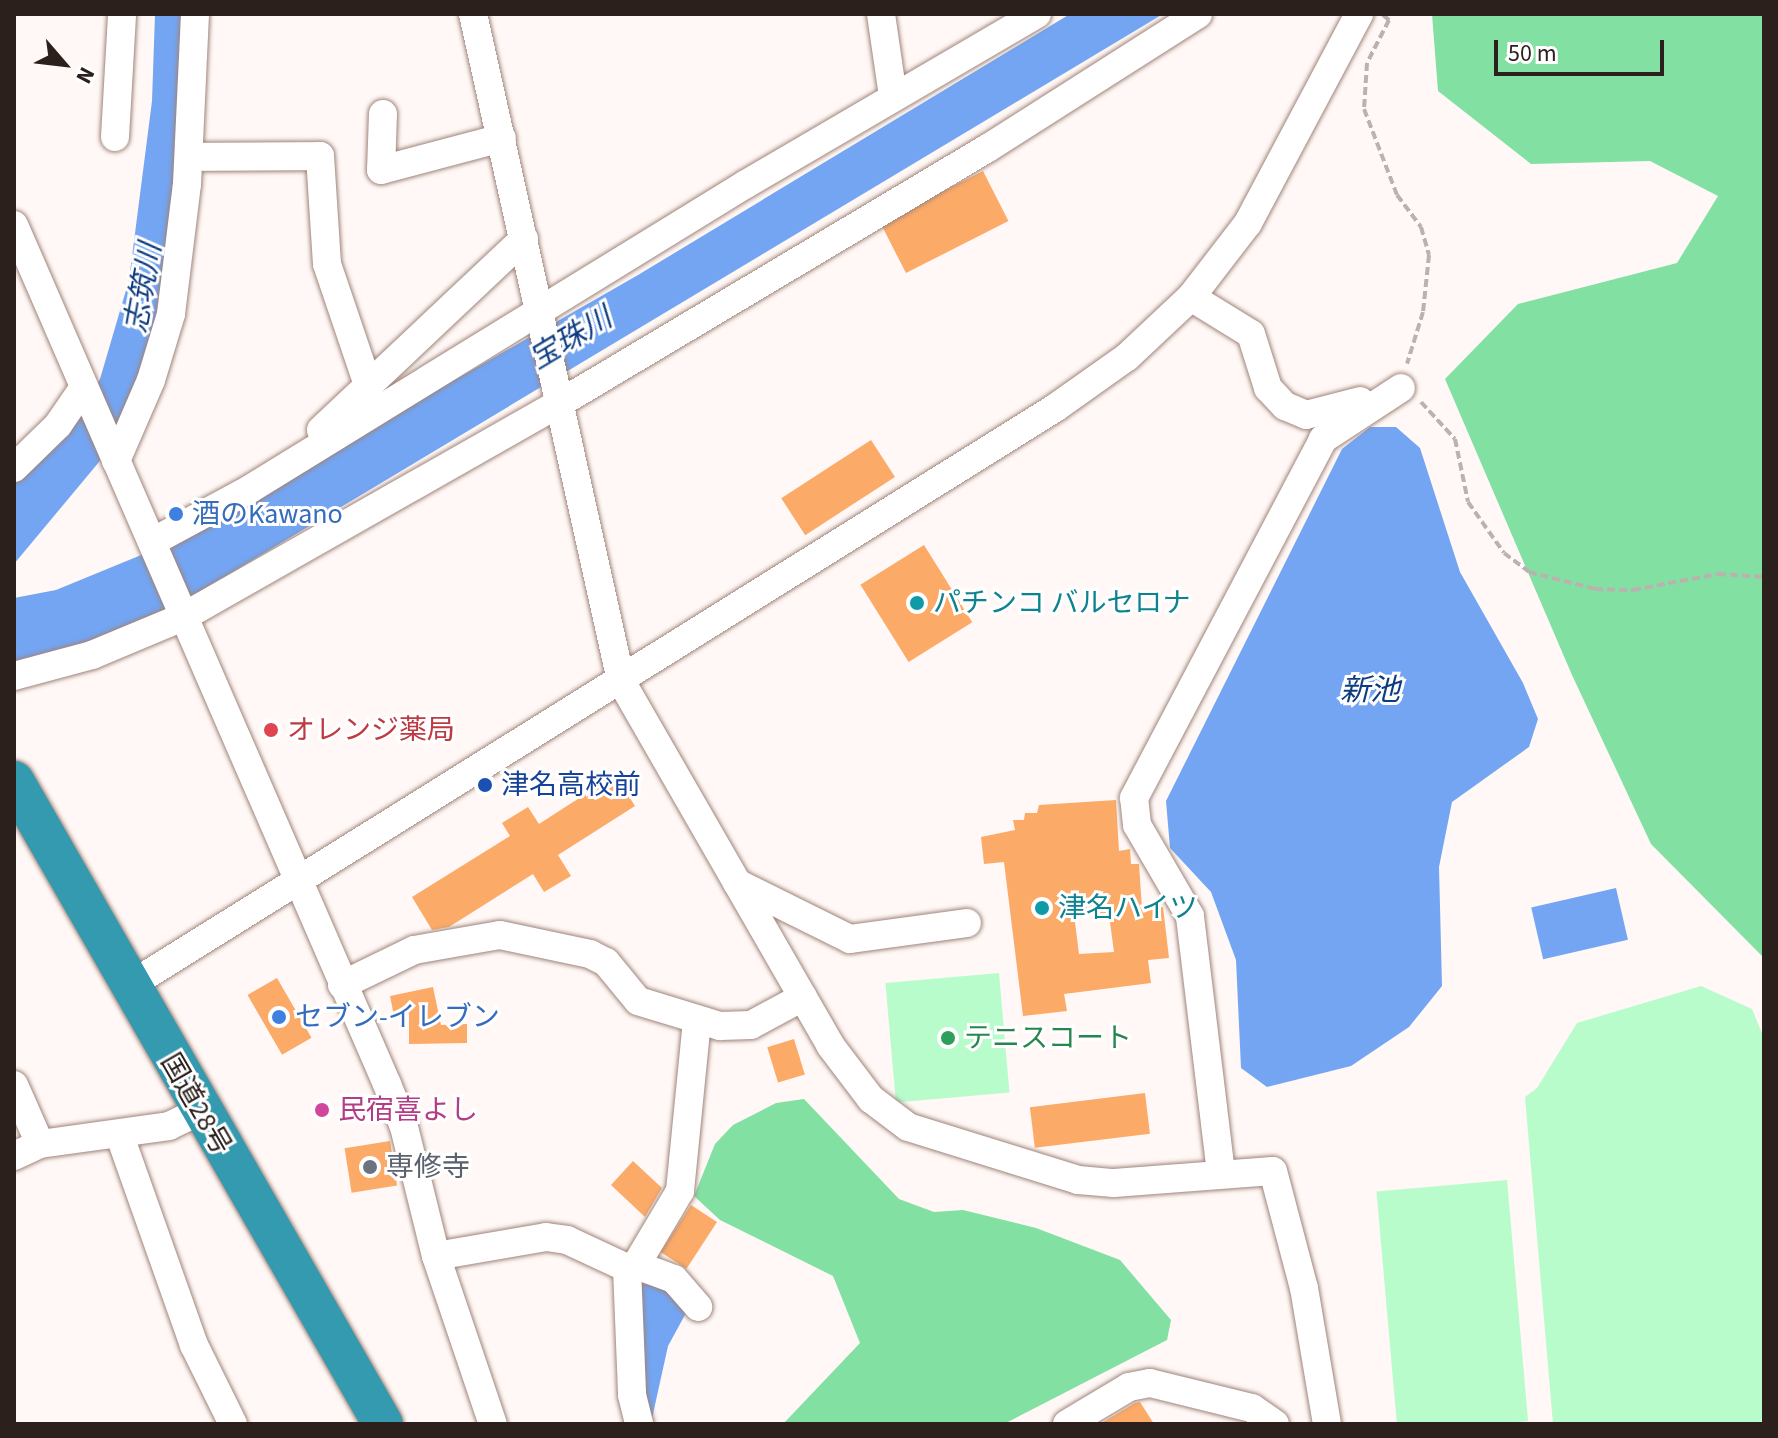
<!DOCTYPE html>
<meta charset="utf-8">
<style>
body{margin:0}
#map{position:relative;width:1778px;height:1438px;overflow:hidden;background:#fff8f6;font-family:"Source Sans 3","Noto Sans JP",sans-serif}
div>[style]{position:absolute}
.green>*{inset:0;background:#b8fccc;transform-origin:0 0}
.forest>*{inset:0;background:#82e0a2}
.water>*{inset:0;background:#73a5f3;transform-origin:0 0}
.building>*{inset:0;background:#fbaa68;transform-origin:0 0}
.path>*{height:4px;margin-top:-2px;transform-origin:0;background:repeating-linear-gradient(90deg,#bab2af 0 8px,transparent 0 12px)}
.roads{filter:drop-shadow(0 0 2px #a0847a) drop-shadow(0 0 2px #a0847a)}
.minor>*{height:28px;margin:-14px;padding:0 14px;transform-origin:14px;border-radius:14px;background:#fff}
.highway>*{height:40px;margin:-20px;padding:0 20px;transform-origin:20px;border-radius:20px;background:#349aaf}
.dots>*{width:22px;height:22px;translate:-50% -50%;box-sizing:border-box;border:4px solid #fff;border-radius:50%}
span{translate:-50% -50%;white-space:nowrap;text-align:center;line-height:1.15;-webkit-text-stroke:6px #fff;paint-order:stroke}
.shop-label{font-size:28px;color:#366cbe}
.left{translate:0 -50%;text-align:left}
.culture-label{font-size:28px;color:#0d838f}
.health-label{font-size:28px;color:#be3a42}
.transit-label{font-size:28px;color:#164399}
.leisure-label{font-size:28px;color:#27864d}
.street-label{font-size:28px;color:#2b201c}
.hotel-label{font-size:28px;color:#b23c85}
.worship-label{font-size:28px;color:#5b616d}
.water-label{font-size:30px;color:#0e3c80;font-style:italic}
.frame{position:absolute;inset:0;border:16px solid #2b201c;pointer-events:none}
.north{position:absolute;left:24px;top:24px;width:80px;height:80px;-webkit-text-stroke:6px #fff;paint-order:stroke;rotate:118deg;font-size:22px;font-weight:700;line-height:32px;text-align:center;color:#2b201c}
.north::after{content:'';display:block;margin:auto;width:28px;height:36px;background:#2b201c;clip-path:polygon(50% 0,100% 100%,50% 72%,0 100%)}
.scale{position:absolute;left:1494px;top:40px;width:170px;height:36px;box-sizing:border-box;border:4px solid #2b201c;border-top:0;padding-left:10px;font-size:24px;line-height:28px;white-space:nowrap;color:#2b201c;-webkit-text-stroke:6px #fff;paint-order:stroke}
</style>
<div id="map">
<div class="green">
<i style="left:999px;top:973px;width:120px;height:114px;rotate:85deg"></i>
<i style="clip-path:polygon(1701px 986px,1752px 1009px,1764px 1038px,1764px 1424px,1553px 1424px,1525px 1097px,1537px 1088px,1577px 1023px)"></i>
<i style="left:1507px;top:1180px;width:242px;height:131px;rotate:85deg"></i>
</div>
<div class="forest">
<i style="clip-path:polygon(1432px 14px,1764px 14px,1764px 958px,1651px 844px,1572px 675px,1445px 379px,1518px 304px,1677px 263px,1718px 196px,1650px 161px,1531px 164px,1438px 91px)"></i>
<i style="clip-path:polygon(804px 1099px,899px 1199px,934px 1212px,963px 1210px,1036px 1228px,1120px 1260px,1171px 1320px,1167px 1340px,1004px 1424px,783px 1424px,860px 1343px,833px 1276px,720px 1220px,694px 1196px,715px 1144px,733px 1125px,776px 1103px)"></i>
</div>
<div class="water">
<i style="clip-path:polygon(155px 14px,190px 14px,166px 307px,104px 456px,14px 564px,14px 476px,82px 409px,100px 379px,129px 280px,152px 101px)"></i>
<i style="clip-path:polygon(1070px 14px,1163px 14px,166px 612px,14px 670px,14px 598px,56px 590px,168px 544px,638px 275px)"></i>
<i style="clip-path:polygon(1370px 427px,1396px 427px,1420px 448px,1460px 572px,1523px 683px,1538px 719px,1529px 747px,1452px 802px,1439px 867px,1442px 986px,1409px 1027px,1351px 1066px,1267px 1087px,1241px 1068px,1236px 960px,1211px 892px,1170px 848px,1166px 801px,1342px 449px)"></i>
<i style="left:1616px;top:888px;width:53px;height:87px;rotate:77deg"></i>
<i style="clip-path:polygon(643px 1278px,658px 1279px,686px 1313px,668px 1346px,651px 1423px,646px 1420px,637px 1286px)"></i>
</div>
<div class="building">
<i style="left:983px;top:171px;width:56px;height:115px;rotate:63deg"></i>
<i style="left:871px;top:440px;width:44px;height:107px;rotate:57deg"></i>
<i style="left:924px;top:545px;width:91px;height:75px;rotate:58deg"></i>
<i style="clip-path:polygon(615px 775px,635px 806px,558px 855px,571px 876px,544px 892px,533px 874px,449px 927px,432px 930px,412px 897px,510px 836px,502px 823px,528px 807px,539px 824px)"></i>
<i style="clip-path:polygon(evenodd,1116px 800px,1119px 851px,1130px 849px,1131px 864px,1139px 864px,1142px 909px,1163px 907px,1169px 958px,1148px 960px,1151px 983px,1064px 994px,1067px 1011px,1023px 1016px,1004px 862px,984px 864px,981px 837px,1015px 830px,1013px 820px,1024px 820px,1025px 813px,1037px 813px,1039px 805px,1116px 800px,1074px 914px,1109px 915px,1114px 952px,1079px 954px,1074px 914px)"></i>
<i style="left:277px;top:978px;width:69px;height:34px;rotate:60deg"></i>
<i style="clip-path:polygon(433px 987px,441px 1025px,467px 1024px,467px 1043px,409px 1044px,409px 1013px,394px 1016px,390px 996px)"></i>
<i style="left:794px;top:1039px;width:37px;height:28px;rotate:73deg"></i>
<i style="left:1145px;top:1093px;width:41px;height:116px;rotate:83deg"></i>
<i style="left:390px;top:1141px;width:45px;height:46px;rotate:81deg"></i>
<i style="clip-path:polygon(633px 1161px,662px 1188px,645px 1217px,611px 1185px)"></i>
<i style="left:691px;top:1205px;width:31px;height:56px;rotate:33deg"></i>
<i style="clip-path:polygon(1140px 1402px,1154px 1424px,1100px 1424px,1135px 1403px)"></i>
</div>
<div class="path">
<i style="left:1383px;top:15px;width:8px;rotate:40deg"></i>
<i style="left:1389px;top:20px;width:48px;rotate:117.1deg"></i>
<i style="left:1367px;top:63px;width:46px;rotate:93.7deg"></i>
<i style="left:1364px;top:109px;width:92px;rotate:69deg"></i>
<i style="left:1397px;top:195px;width:40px;rotate:53deg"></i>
<i style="left:1421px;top:227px;width:29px;rotate:74deg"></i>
<i style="left:1429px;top:255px;width:57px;rotate:96deg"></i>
<i style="left:1423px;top:312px;width:54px;rotate:107.1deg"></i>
<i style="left:1421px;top:402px;width:50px;rotate:47.4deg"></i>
<i style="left:1455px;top:439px;width:64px;rotate:78.3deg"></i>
<i style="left:1468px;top:502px;width:62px;rotate:54.8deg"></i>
<i style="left:1504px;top:553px;width:31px;rotate:37deg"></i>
<i style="left:1529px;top:572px;width:68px;rotate:14.4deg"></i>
<i style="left:1595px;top:589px;width:38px;rotate:2deg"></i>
<i style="left:1633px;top:590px;width:86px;rotate:-10.7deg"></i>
<i style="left:1718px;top:574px;width:46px;rotate:3.7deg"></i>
</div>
<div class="roads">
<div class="minor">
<i style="left:473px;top:14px;width:683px;rotate:77.49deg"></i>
<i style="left:621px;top:681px;width:420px;rotate:60.1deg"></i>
<i style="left:830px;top:1045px;width:68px;rotate:52.8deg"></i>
<i style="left:871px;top:1099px;width:46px;rotate:37.1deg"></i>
<i style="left:908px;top:1127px;width:178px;rotate:17.3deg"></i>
<i style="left:1078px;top:1180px;width:36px;rotate:5deg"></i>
<i style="left:1114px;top:1183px;width:159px;rotate:-4.3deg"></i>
<i style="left:1273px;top:1171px;width:121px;rotate:75.2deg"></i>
<i style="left:1304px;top:1288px;width:138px;rotate:80.4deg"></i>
<i style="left:881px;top:14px;width:83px;rotate:81.7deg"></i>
<i style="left:383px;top:114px;width:56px;rotate:92deg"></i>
<i style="left:381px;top:170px;width:125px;rotate:-14.8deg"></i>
<i style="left:115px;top:137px;width:123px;rotate:-86.7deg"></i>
<i style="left:189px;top:157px;width:131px;rotate:-0.4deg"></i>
<i style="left:320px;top:156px;width:108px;rotate:86.3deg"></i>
<i style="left:327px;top:264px;width:128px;rotate:71.3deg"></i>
<i style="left:14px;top:225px;width:936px;rotate:66.53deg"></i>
<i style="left:387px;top:1084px;width:46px;rotate:68.4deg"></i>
<i style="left:404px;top:1127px;width:133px;rotate:76.1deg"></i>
<i style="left:436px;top:1256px;width:177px;rotate:71.3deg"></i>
<i style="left:1191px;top:297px;width:70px;rotate:31.7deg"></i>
<i style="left:1251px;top:334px;width:57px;rotate:72.5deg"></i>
<i style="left:1268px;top:388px;width:25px;rotate:47deg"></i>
<i style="left:1285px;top:406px;width:23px;rotate:23deg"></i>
<i style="left:1306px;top:415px;width:56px;rotate:-14.5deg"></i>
<i style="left:321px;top:430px;width:279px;rotate:-43.3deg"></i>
<i style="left:116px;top:461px;width:88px;rotate:-66.6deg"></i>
<i style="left:151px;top:380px;width:69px;rotate:-73.1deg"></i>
<i style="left:171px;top:314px;width:131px;rotate:-83deg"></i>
<i style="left:187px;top:184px;width:170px;rotate:-87.3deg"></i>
<i style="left:14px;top:468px;width:62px;rotate:-44.3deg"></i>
<i style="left:58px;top:425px;width:46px;rotate:-55.6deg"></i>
<i style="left:152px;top:542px;width:111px;rotate:-28.4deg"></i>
<i style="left:250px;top:489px;width:582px;rotate:-31.59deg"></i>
<i style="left:746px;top:184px;width:337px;rotate:-30.3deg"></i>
<i style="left:14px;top:676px;width:81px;rotate:-15.1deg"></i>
<i style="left:92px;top:655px;width:99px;rotate:-22.7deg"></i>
<i style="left:183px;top:617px;width:434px;rotate:-29.6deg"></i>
<i style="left:560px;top:403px;width:498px;rotate:-30.8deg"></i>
<i style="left:988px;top:148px;width:249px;rotate:-32.5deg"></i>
<i style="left:737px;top:883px;width:126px;rotate:26.4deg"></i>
<i style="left:850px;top:939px;width:118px;rotate:-7.8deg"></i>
<i style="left:342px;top:985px;width:80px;rotate:-25.9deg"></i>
<i style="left:414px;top:950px;width:87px;rotate:-9.9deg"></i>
<i style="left:500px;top:935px;width:92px;rotate:11.9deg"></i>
<i style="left:590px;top:954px;width:18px;rotate:27deg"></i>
<i style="left:606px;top:962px;width:50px;rotate:50.6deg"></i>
<i style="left:638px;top:1001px;width:86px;rotate:17deg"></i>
<i style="left:720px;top:1026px;width:31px;rotate:-2deg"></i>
<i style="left:751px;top:1025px;width:59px;rotate:-28.3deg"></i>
<i style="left:129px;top:986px;width:1092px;rotate:-31.97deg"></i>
<i style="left:1055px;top:408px;width:88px;rotate:-35.3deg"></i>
<i style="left:1127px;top:357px;width:88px;rotate:-43.2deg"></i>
<i style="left:1191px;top:297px;width:93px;rotate:-52.4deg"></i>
<i style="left:1248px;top:223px;width:237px;rotate:-62deg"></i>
<i style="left:14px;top:1085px;width:64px;rotate:66.2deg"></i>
<i style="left:120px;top:1136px;width:222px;rotate:70.5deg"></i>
<i style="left:194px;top:1345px;width:88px;rotate:63.7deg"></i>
<i style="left:14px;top:1156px;width:29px;rotate:-25deg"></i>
<i style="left:40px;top:1144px;width:130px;rotate:-7.9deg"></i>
<i style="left:169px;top:1126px;width:34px;rotate:-26deg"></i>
<i style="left:1221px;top:1173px;width:259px;rotate:-96.9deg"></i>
<i style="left:1190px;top:916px;width:105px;rotate:-120.2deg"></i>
<i style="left:1137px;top:825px;width:27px;rotate:-96deg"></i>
<i style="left:1134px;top:798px;width:406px;rotate:-62.2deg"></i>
<i style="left:1323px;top:439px;width:93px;rotate:-33.2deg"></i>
<i style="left:436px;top:1256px;width:112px;rotate:-9.8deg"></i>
<i style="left:546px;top:1237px;width:21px;rotate:8deg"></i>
<i style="left:567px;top:1240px;width:66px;rotate:25deg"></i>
<i style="left:627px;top:1268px;width:127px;rotate:87.7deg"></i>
<i style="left:632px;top:1395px;width:30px;rotate:76deg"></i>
<i style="left:636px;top:1265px;width:40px;rotate:20.2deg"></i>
<i style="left:674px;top:1279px;width:37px;rotate:49deg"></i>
<i style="left:627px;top:1268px;width:9px;rotate:-18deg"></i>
<i style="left:636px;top:1265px;width:86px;rotate:-59.3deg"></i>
<i style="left:680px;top:1191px;width:172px;rotate:-84.3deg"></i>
<i style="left:1067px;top:1424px;width:72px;rotate:-30.8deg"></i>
<i style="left:1129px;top:1387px;width:21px;rotate:-11deg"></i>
<i style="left:1150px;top:1383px;width:105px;rotate:13.8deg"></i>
<i style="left:1252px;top:1408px;width:28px;rotate:35deg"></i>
</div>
<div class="highway">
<i style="left:14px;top:781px;width:741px;rotate:60.15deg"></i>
</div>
</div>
<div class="dots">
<i style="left:176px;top:514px;background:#3f7fe0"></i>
<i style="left:917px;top:603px;background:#0f9aa8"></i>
<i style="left:271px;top:730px;background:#e0444e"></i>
<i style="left:485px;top:785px;background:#1a4fb4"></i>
<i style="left:1042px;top:908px;background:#0f9aa8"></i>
<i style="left:279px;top:1017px;background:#3f7fe0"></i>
<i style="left:948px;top:1038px;background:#2e9e5b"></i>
<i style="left:322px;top:1110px;background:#d1479c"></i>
<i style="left:370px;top:1167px;background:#6b7280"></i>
</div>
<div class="shop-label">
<span class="left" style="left:192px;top:514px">酒のKawano</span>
<span class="left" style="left:295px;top:1017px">セブン-イレブン</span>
</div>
<div class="culture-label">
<span class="left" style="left:933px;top:603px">パチンコ バルセロナ</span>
<span class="left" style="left:1058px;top:908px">津名ハイツ</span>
</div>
<div class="health-label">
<span class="left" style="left:287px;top:730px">オレンジ薬局</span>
</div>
<div class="transit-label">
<span class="left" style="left:501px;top:785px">津名高校前</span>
</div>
<div class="leisure-label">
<span class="left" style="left:964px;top:1038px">テニスコート</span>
</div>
<div class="street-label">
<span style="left:196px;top:1104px;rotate:60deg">国道28号</span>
</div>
<div class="hotel-label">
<span class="left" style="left:338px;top:1110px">民宿喜よし</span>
</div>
<div class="worship-label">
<span class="left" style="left:386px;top:1167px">専修寺</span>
</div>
<div class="water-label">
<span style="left:144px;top:288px;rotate:-80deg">志筑川</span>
<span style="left:571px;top:339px;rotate:-31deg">宝珠川</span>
<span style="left:1370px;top:691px">新池</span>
</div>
<div class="frame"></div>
<div class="north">N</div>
<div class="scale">50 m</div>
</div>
